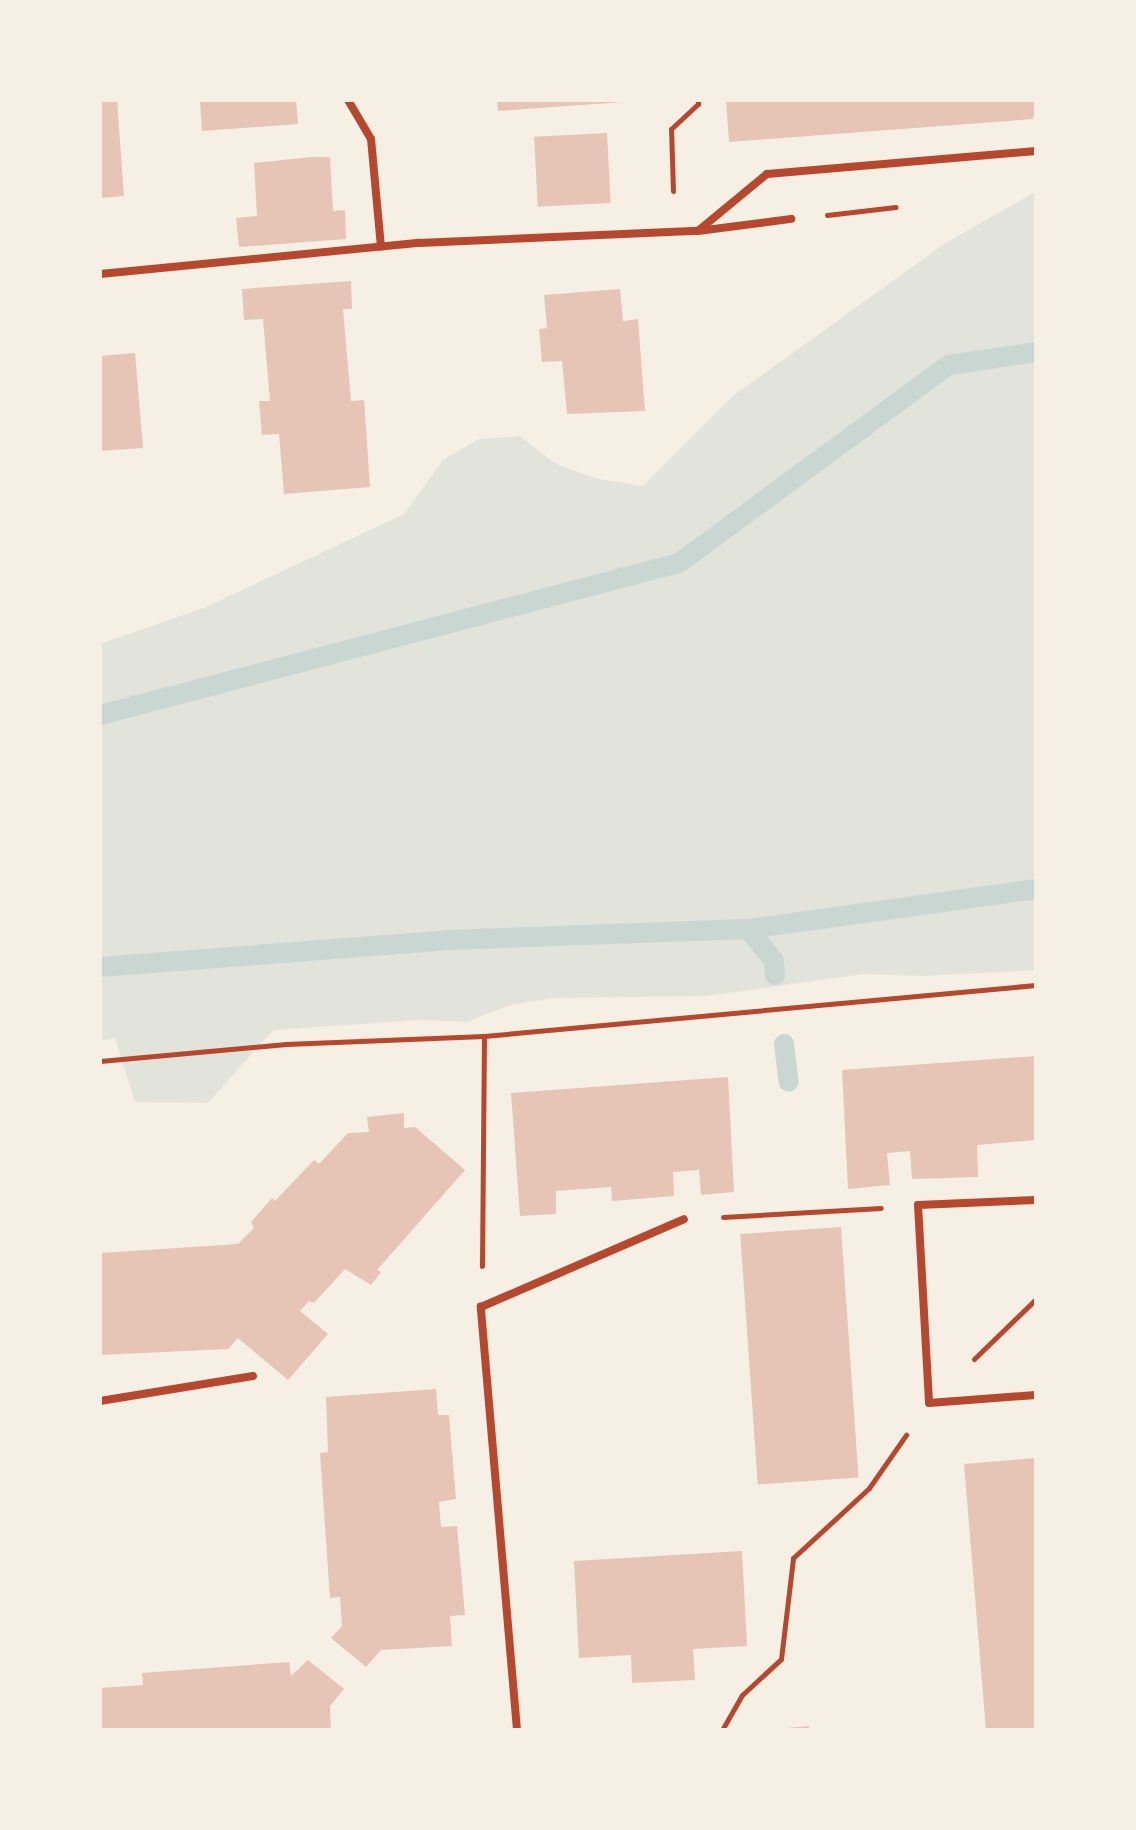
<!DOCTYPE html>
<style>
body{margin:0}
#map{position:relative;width:1136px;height:1830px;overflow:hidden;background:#f6efe4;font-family:"Titillium Web",sans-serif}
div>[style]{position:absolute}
.green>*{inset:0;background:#e2e4dc}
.stream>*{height:20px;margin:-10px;padding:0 10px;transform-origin:10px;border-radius:10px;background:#c9d6d2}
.building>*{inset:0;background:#e6c5b7;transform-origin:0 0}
.path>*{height:5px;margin:-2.5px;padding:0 2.5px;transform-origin:2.5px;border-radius:2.5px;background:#b5482f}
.minor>*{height:8px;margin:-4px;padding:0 4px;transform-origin:4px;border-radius:4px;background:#b5482f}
span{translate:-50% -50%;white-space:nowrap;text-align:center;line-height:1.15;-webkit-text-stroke:6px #f6efe4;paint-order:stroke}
.frame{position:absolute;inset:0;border:102px solid #f6efe4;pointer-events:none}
</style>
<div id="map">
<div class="green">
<i style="clip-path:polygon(1036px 192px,1036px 970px,923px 976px,863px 974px,707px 996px,555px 998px,510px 1005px,467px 1022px,420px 1020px,273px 1030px,208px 1103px,135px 1102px,115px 1038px,100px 1041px,100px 644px,206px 607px,404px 514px,443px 460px,479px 439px,520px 436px,556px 464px,598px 479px,643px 486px,734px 395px,947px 242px)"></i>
</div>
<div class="stream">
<i style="left:100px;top:715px;width:599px;rotate:-14.71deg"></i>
<i style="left:679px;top:563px;width:335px;rotate:-36.3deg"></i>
<i style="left:949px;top:365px;width:88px;rotate:-8.5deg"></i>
<i style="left:748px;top:929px;width:291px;rotate:-7.9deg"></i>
<i style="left:100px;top:967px;width:350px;rotate:-4.4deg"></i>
<i style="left:449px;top:940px;width:299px;rotate:-2.1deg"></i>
<i style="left:748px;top:929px;width:41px;rotate:50.9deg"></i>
<i style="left:774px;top:961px;width:14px;rotate:86deg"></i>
<i style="left:784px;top:1044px;width:38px;rotate:83deg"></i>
</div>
<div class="building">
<i style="clip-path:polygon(100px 100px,117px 100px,124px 196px,100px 198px)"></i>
<i style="clip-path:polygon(200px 100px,296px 100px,298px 124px,202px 131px)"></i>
<i style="clip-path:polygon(497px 100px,623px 100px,623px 102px,498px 111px)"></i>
<i style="clip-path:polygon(726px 100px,1036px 100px,1036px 105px,1033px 119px,729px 142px)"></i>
<i style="left:607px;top:133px;width:70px;height:73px;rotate:87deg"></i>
<i style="clip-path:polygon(312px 157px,330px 157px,333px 211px,345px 210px,346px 239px,239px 247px,236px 218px,257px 216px,254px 163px)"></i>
<i style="clip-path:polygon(351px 281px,352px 309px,343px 309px,351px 401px,364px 400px,370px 487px,284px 494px,279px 434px,262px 435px,259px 401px,270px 401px,263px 319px,244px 320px,242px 289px)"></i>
<i style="clip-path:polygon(620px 289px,623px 321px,638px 319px,645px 411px,567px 414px,562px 361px,542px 362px,539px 329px,547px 328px,544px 295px)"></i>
<i style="clip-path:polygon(135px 353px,143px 448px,100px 451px,100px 356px)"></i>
<i style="clip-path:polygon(1036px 1056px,1036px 1140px,977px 1145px,978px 1177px,912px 1179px,910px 1151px,887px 1153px,890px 1185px,848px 1189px,842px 1070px)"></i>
<i style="clip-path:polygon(728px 1077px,734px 1192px,701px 1195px,699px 1170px,673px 1172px,674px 1196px,612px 1201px,611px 1187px,556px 1191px,556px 1214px,520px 1216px,511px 1093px)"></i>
<i style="clip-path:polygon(404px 1113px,404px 1128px,415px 1127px,465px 1170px,377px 1270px,381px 1272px,371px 1285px,345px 1269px,314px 1303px,309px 1301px,300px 1311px,328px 1334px,288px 1380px,238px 1338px,228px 1349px,100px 1355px,100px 1253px,238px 1244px,254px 1228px,251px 1222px,272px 1198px,275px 1201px,314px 1160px,319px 1164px,348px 1133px,369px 1132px,367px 1117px)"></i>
<i style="left:841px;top:1227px;width:251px;height:101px;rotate:86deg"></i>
<i style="clip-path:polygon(436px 1389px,438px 1415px,449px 1415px,456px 1499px,439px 1502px,441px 1527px,457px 1526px,465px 1615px,450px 1616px,452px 1646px,381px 1650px,366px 1667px,331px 1638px,342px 1626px,340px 1597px,330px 1598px,320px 1453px,328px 1452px,326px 1397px)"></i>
<i style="clip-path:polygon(1036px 1458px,1036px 1730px,986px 1730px,964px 1464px)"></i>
<i style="clip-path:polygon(742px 1551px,747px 1646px,693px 1649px,695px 1680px,632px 1683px,631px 1655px,579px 1658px,574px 1561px)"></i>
<i style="clip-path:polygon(308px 1660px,344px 1689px,330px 1706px,331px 1730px,100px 1730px,100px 1688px,143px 1685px,142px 1673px,289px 1662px,291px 1676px)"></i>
<i style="clip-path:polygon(809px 1726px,809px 1730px,786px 1730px,786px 1728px)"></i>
</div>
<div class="path">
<i style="left:673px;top:191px;width:62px;rotate:-91.8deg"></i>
<i style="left:671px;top:129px;width:37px;rotate:-43deg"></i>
<i style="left:698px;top:104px;width:4px;rotate:-90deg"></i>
<i style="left:827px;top:215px;width:69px;rotate:-6.6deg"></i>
<i style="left:484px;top:1036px;width:554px;rotate:-5.28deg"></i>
<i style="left:100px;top:1061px;width:187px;rotate:-5.2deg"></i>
<i style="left:286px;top:1044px;width:198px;rotate:-2.3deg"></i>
<i style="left:484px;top:1036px;width:230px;rotate:90.5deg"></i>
<i style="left:723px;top:1217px;width:158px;rotate:-3.3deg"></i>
<i style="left:974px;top:1359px;width:86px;rotate:-44.1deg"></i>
<i style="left:722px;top:1730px;width:40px;rotate:-60.3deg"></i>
<i style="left:742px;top:1695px;width:53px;rotate:-42.7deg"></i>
<i style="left:781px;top:1659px;width:102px;rotate:-83.2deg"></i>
<i style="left:793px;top:1558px;width:103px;rotate:-42.6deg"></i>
<i style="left:869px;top:1488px;width:65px;rotate:-55.1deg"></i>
</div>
<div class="minor">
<i style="left:348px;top:100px;width:45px;rotate:59.5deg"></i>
<i style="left:371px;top:139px;width:108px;rotate:84.7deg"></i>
<i style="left:699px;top:230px;width:88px;rotate:-39.5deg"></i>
<i style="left:767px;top:174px;width:270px;rotate:-4.9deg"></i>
<i style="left:100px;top:274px;width:321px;rotate:-5.6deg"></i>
<i style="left:419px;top:243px;width:279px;rotate:-2.5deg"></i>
<i style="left:698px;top:231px;width:94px;rotate:-7.4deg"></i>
<i style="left:1036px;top:1200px;width:118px;rotate:177.6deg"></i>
<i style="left:918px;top:1205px;width:198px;rotate:86.8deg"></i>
<i style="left:929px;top:1403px;width:107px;rotate:-4.3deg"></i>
<i style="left:100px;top:1401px;width:155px;rotate:-9.3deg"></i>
<i style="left:517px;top:1730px;width:425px;rotate:-94.9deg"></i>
<i style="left:481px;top:1307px;width:221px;rotate:-23.4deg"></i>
</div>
<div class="frame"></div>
</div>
